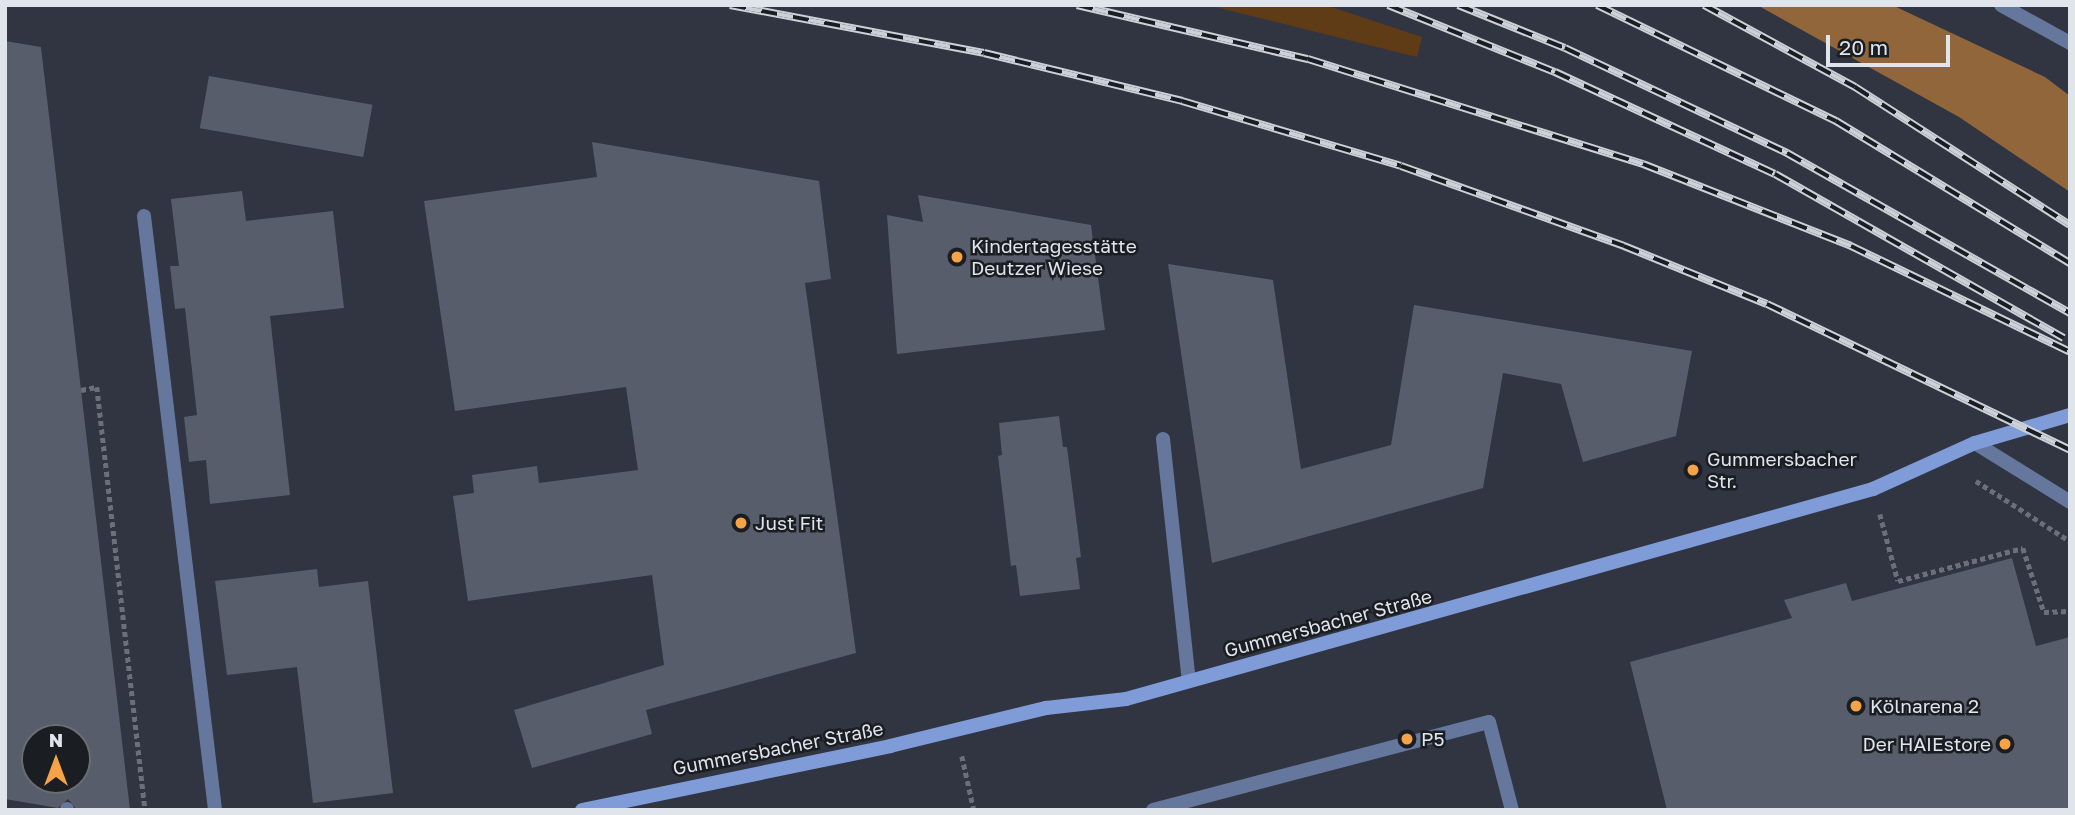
<!DOCTYPE html>
<meta charset="utf-8">
<style>
body{margin:0}
#map{position:relative;width:2075px;height:815px;overflow:hidden;background:#303541;font-family:"Golos Text",sans-serif}
div>[style]{position:absolute}
.green>*{inset:0;background:#5f3c16}
.forest>*{inset:0;background:#90663a}
.building>*{inset:0;background:#575d6a;transform-origin:0 0}
.path>*{height:4.5px;margin-top:-2.25px;transform-origin:0;background:repeating-linear-gradient(90deg,#6b6f7a 0 5px,transparent 0 8.5px)}
.lane>*{height:14px;margin:-7px;padding:0 7px;transform-origin:7px;border-radius:7px;background:#65779d}
.secondary>*{height:14px;margin:-7px;padding:0 7px;transform-origin:7px;border-radius:7px;background:#7f9bd8}
.rail>*{height:8px;margin-top:-4px;transform-origin:0;background:repeating-linear-gradient(90deg,#1a1d22 0 16px,#ccd1d8 0 32px);box-sizing:border-box;border-block:2px solid #ccd1d8}
.dots>*{width:19px;height:19px;translate:-50% -50%;box-sizing:border-box;border:4px solid #1a1d22;border-radius:50%}
span{translate:-50% -50%;white-space:nowrap;text-align:center;line-height:1.15;-webkit-text-stroke:5px #1a1d22;paint-order:stroke}
.poi-label{font-size:19px;color:#e0e4eb}
.left{translate:0 -50%;text-align:left}
.right{translate:-100% -50%;text-align:right}
.street-label{font-size:19px;color:#e0e4eb}
.frame{position:absolute;inset:0;border:7px solid #e0e4eb;pointer-events:none}
.north{position:absolute;left:21px;top:724px;width:70px;height:70px;box-sizing:border-box;background:#1a1d22;border:2px solid #696d72;border-radius:50%;rotate:0deg;font-size:19px;font-weight:700;line-height:28px;text-align:center;color:#e0e4eb}
.north::after{content:'';display:block;margin:auto;width:24px;height:32px;background:#f5a346;clip-path:polygon(50% 0,100% 100%,50% 72%,0 100%)}
.scale{position:absolute;left:1826px;top:35px;width:124px;height:32px;box-sizing:border-box;border:4px solid #e0e4eb;border-top:0;padding-left:9px;font-size:21px;line-height:24px;white-space:nowrap;color:#e0e4eb;-webkit-text-stroke:5px #1a1d22;paint-order:stroke}
</style>
<div id="map">
<div class="green">
<i style="clip-path:polygon(1207px 5px,1325px 5px,1422px 37px,1417px 57px)"></i>
</div>
<div class="forest">
<i style="clip-path:polygon(1757px 5px,1892px 5px,2045px 77px,2070px 96px,2070px 192px,1959px 117px)"></i>
</div>
<div class="building">
<i style="clip-path:polygon(evenodd,5px 41px,41px 47px,130px 810px,77px 810px,68px 799px,58px 808px,5px 799px,5px 41px,35px 738px,77px 738px,77px 780px,35px 780px,35px 738px)"></i>
<i style="left:209px;top:76px;width:166px;height:53px;rotate:10deg"></i>
<i style="clip-path:polygon(592px 142px,819px 181px,831px 279px,805px 283px,856px 653px,646px 710px,652px 734px,532px 768px,514px 710px,664px 665px,652px 575px,468px 601px,453px 496px,474px 493px,472px 475px,537px 466px,539px 483px,638px 470px,626px 387px,455px 411px,424px 201px,597px 177px)"></i>
<i style="clip-path:polygon(242px 191px,246px 221px,333px 211px,344px 308px,270px 316px,290px 495px,210px 504px,206px 460px,189px 462px,184px 417px,197px 415px,185px 308px,175px 309px,170px 266px,179px 266px,171px 199px)"></i>
<i style="clip-path:polygon(918px 195px,1091px 225px,1105px 330px,897px 354px,887px 215px,923px 222px)"></i>
<i style="clip-path:polygon(1168px 264px,1273px 280px,1301px 469px,1391px 445px,1414px 305px,1692px 351px,1676px 436px,1583px 462px,1561px 384px,1503px 373px,1483px 488px,1212px 563px)"></i>
<i style="clip-path:polygon(1059px 416px,1063px 447px,1067px 447px,1081px 557px,1076px 558px,1080px 589px,1020px 596px,1016px 565px,1011px 566px,998px 456px,1002px 455px,999px 423px)"></i>
<i style="clip-path:polygon(2012px 558px,2036px 646px,2070px 637px,2070px 810px,1667px 810px,1630px 662px,1792px 618px,1784px 600px,1846px 583px,1852px 601px)"></i>
<i style="clip-path:polygon(317px 569px,319px 587px,368px 581px,393px 793px,313px 803px,297px 667px,227px 675px,215px 581px)"></i>
</div>
<div class="path">
<i style="left:81px;top:390px;width:16px;rotate:-11deg"></i>
<i style="left:97px;top:387px;width:426px;rotate:83.5deg"></i>
<i style="left:1976px;top:481px;width:112px;rotate:32.6deg"></i>
<i style="left:1880px;top:514px;width:69px;rotate:75deg"></i>
<i style="left:1898px;top:581px;width:129px;rotate:-14.8deg"></i>
<i style="left:2023px;top:548px;width:67px;rotate:71.8deg"></i>
<i style="left:2044px;top:612px;width:26px;rotate:-2deg"></i>
<i style="left:962px;top:756px;width:55px;rotate:77.5deg"></i>
</div>
<div class="lane">
<i style="left:2001px;top:5px;width:79px;rotate:28.8deg"></i>
<i style="left:144px;top:216px;width:598px;rotate:83.18deg"></i>
<i style="left:1163px;top:439px;width:243px;rotate:83.9deg"></i>
<i style="left:1975px;top:443px;width:112px;rotate:31.8deg"></i>
<i style="left:67px;top:809px;width:1px;rotate:90deg"></i>
<i style="left:1153px;top:810px;width:347px;rotate:-14.7deg"></i>
<i style="left:1489px;top:722px;width:91px;rotate:75.4deg"></i>
</div>
<div class="secondary">
<i style="left:582px;top:810px;width:315px;rotate:-11.7deg"></i>
<i style="left:890px;top:746px;width:161px;rotate:-13.7deg"></i>
<i style="left:1046px;top:708px;width:81px;rotate:-6.4deg"></i>
<i style="left:1126px;top:699px;width:776px;rotate:-15.7deg"></i>
<i style="left:1873px;top:489px;width:112px;rotate:-24.3deg"></i>
<i style="left:1975px;top:443px;width:99px;rotate:-16.4deg"></i>
</div>
<div class="rail">
<i style="left:730px;top:5px;width:258px;rotate:10.7deg"></i>
<i style="left:984px;top:53px;width:204px;rotate:13.6deg"></i>
<i style="left:1182px;top:101px;width:228px;rotate:16.5deg"></i>
<i style="left:1401px;top:166px;width:237px;rotate:19.7deg"></i>
<i style="left:1624px;top:246px;width:154px;rotate:22.1deg"></i>
<i style="left:1767px;top:304px;width:336px;rotate:25.7deg"></i>
<i style="left:1077px;top:5px;width:237px;rotate:13.2deg"></i>
<i style="left:1308px;top:59px;width:351px;rotate:17.4deg"></i>
<i style="left:1643px;top:164px;width:224px;rotate:21.5deg"></i>
<i style="left:1851px;top:246px;width:243px;rotate:25.8deg"></i>
<i style="left:1388px;top:5px;width:180px;rotate:21.9deg"></i>
<i style="left:1555px;top:72px;width:242px;rotate:24.9deg"></i>
<i style="left:1775px;top:174px;width:332px;rotate:29.6deg"></i>
<i style="left:1458px;top:5px;width:115px;rotate:21.9deg"></i>
<i style="left:1565px;top:48px;width:246px;rotate:25.3deg"></i>
<i style="left:1787px;top:153px;width:325px;rotate:29.5deg"></i>
<i style="left:1597px;top:5px;width:266px;rotate:25.9deg"></i>
<i style="left:1836px;top:121px;width:274px;rotate:31.3deg"></i>
<i style="left:1704px;top:5px;width:172px;rotate:28.5deg"></i>
<i style="left:1855px;top:87px;width:255px;rotate:32.7deg"></i>
</div>
<div class="dots">
<i style="left:957px;top:257px;background:#f5a346"></i>
<i style="left:1693px;top:470px;background:#f5a346"></i>
<i style="left:741px;top:523px;background:#f5a346"></i>
<i style="left:1856px;top:706px;background:#f5a346"></i>
<i style="left:1407px;top:739px;background:#f5a346"></i>
<i style="left:2005px;top:744px;background:#f5a346"></i>
</div>
<div class="poi-label">
<span class="left" style="left:971px;top:257px">Kindertagesstätte<br>Deutzer Wiese</span>
<span class="left" style="left:1707px;top:470px">Gummersbacher<br>Str.</span>
<span class="left" style="left:755px;top:523px">Just Fit</span>
<span class="left" style="left:1870px;top:706px">Kölnarena 2</span>
<span class="left" style="left:1421px;top:739px">P5</span>
<span class="right" style="left:1991px;top:744px">Der HAIEstore</span>
</div>
<div class="street-label">
<span style="left:1328px;top:623px;rotate:-15deg">Gummersbacher Straße</span>
<span style="left:778px;top:748px;rotate:-11deg">Gummersbacher Straße</span>
</div>
<div class="frame"></div>
<div class="north">N</div>
<div class="scale">20 m</div>
</div>
